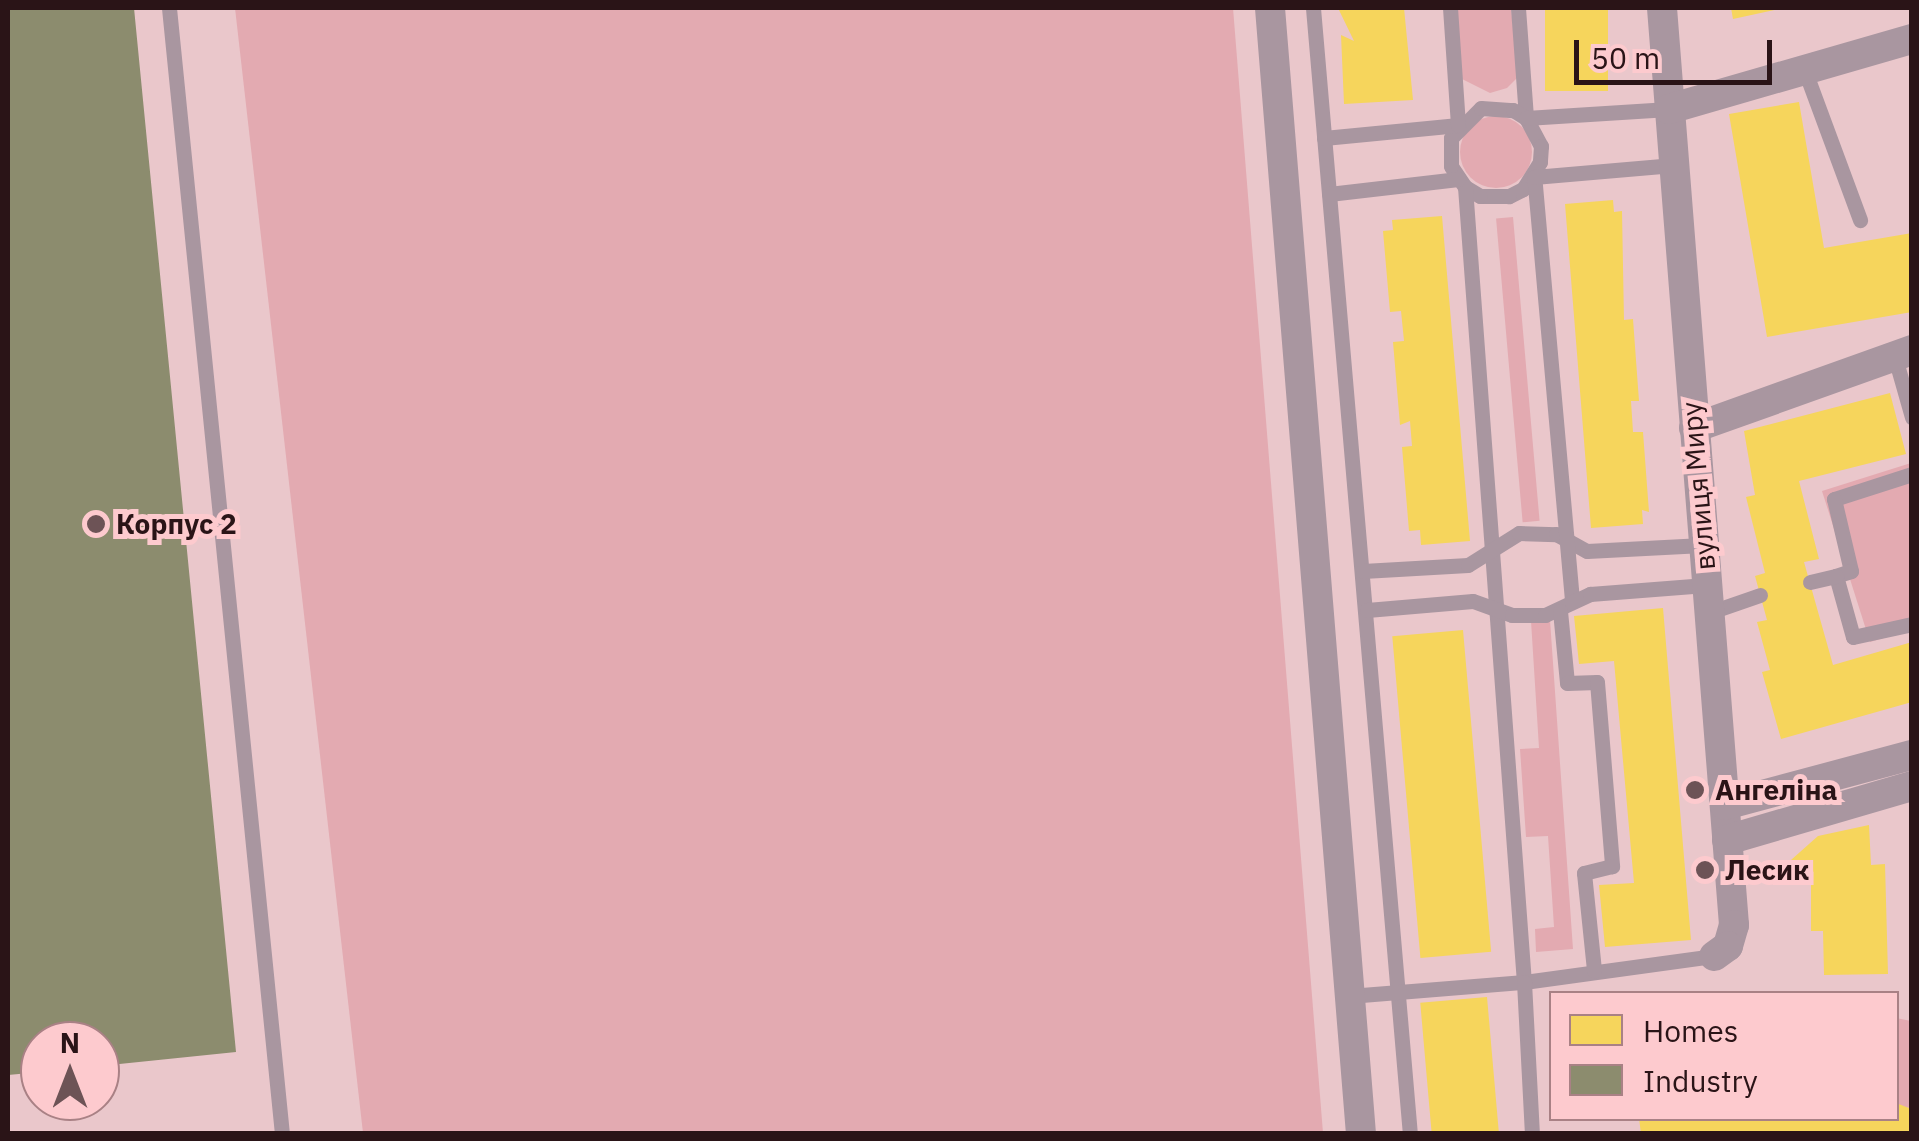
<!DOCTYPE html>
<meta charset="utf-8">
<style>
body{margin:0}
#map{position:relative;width:1919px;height:1141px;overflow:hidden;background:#eac7cb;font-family:"IBM Plex Sans",sans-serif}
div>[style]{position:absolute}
.green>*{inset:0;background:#e3aab1;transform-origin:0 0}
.round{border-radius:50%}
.homes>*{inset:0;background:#f6d55c;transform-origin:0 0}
.industry>*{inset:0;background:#8c8c6e}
.service>*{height:15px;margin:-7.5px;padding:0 7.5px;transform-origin:7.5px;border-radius:7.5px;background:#a996a0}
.minor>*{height:30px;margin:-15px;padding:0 15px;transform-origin:15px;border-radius:15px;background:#a996a0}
.dots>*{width:28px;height:28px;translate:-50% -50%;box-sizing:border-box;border:5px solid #fdcace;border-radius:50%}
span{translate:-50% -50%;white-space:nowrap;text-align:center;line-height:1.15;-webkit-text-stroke:10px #fdcace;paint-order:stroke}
.street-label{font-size:28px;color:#2a1417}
.poi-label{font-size:28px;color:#2a1417;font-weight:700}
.left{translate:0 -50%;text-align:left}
.frame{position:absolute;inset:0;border:10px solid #2a1417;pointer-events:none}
.legend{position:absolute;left:1549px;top:991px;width:350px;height:130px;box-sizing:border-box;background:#fdcace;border:2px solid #a98185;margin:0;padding:12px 18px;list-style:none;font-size:30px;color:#2a1417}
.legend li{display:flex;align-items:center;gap:20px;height:50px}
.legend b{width:50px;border:2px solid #a98185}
.north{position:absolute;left:20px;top:1021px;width:100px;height:100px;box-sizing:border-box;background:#fdcace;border:2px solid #a98185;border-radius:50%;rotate:0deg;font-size:28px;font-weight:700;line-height:40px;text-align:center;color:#2a1417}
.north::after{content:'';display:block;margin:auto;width:35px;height:45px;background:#6d5356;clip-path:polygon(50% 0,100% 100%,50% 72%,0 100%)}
.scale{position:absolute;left:1574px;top:40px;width:198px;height:45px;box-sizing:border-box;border:5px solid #2a1417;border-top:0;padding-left:12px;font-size:30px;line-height:35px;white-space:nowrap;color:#2a1417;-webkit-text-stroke:8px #fdcace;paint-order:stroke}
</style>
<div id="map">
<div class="green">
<i style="clip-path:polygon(235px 8px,1233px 8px,1323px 1133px,363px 1133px)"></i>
<i style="clip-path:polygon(1457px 8px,1511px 8px,1518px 77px,1507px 88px,1490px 93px,1462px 79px)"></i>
<i class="round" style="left:1460px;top:116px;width:72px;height:72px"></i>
<i style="left:1513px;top:217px;width:305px;height:17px;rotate:85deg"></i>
<i style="clip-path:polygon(1911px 463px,1911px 630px,1870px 642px,1822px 491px)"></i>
<i style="clip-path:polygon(1550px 620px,1573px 949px,1536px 952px,1535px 929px,1554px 927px,1548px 836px,1526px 837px,1520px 749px,1539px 748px,1531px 621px)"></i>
<i style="clip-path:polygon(1896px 1018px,1911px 1021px,1911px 1117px,1909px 1108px,1897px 1105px)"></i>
</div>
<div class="homes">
<i style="clip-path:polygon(1338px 8px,1404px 8px,1413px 100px,1344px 104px,1341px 35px,1354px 41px)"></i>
<i style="left:1545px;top:8px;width:63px;height:83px"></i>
<i style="clip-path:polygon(1731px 8px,1779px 8px,1779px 9px,1733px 19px)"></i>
<i style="clip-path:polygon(1799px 102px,1824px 248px,1912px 233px,1912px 312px,1767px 337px,1729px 114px)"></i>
<i style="clip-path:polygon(1613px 200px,1614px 212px,1622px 211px,1624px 320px,1633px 319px,1639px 401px,1631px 401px,1633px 432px,1643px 432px,1649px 512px,1642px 510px,1643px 524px,1591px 528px,1565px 204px)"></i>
<i style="clip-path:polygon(1442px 216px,1470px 541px,1421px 545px,1420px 530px,1409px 531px,1402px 447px,1412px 446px,1410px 421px,1400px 425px,1393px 342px,1404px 341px,1401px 311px,1390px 312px,1383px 231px,1393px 230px,1392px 220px)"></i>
<i style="clip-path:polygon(1890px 393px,1906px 454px,1799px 481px,1819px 559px,1804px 562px,1833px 665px,1912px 642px,1912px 702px,1781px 739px,1762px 672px,1770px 670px,1757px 622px,1767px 620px,1755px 576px,1765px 573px,1746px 497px,1755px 495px,1744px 431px)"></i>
<i style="clip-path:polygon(1663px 608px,1691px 940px,1605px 947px,1599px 885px,1634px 883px,1614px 661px,1579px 664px,1574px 616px)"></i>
<i style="left:1463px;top:630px;width:323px;height:71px;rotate:85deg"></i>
<i style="clip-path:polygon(1869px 825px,1871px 865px,1885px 864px,1888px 974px,1824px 975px,1823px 931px,1811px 931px,1811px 862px,1791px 860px,1818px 836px)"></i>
<i style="left:1487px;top:997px;width:137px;height:67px;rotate:85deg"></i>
<i style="clip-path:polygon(1896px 1103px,1909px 1108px,1912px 1134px,1641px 1134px,1639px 1118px,1896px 1118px)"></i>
</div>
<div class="industry">
<i style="clip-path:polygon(8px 8px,134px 8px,236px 1052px,100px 1066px,100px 1041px,40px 1041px,40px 1072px,8px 1075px)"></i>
</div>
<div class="service">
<i style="left:169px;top:8px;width:1132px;rotate:84.27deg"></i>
<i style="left:1313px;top:8px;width:1130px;rotate:85.08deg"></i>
<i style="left:1518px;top:8px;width:110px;rotate:85.8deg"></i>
<i style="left:1526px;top:118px;width:32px;rotate:62deg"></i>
<i style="left:1541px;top:146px;width:16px;rotate:94deg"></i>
<i style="left:1540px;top:162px;width:32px;rotate:122deg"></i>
<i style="left:1523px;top:189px;width:16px;rotate:153deg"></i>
<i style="left:1509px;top:196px;width:29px;rotate:180deg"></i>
<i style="left:1480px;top:196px;width:17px;rotate:-149deg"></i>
<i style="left:1465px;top:187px;width:25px;rotate:-124deg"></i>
<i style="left:1451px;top:166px;width:28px;rotate:-90deg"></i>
<i style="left:1451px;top:138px;width:42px;rotate:-45deg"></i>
<i style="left:1481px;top:108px;width:32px;rotate:4deg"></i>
<i style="left:1513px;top:110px;width:15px;rotate:32deg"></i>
<i style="left:1526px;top:118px;width:143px;rotate:-3.6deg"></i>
<i style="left:1805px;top:71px;width:159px;rotate:69.7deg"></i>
<i style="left:1324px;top:138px;width:135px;rotate:-5.5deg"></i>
<i style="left:1458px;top:125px;width:117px;rotate:-93.9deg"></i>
<i style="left:1465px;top:187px;width:797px;rotate:85.76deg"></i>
<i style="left:1524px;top:982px;width:192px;rotate:-7.8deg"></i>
<i style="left:1329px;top:194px;width:130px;rotate:-6.6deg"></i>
<i style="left:1894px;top:354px;width:66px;rotate:74.1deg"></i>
<i style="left:1912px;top:474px;width:82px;rotate:162.2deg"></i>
<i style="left:1834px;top:499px;width:74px;rotate:76.7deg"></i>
<i style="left:1851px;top:571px;width:16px;rotate:162deg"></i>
<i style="left:1836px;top:576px;width:63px;rotate:74.4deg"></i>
<i style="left:1853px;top:637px;width:60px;rotate:-12.4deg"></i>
<i style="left:1363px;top:571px;width:105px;rotate:-3.3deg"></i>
<i style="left:1468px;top:565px;width:60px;rotate:-32.1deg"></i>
<i style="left:1519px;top:533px;width:37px;rotate:2deg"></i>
<i style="left:1556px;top:534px;width:35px;rotate:29deg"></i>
<i style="left:1587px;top:551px;width:116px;rotate:-3deg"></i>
<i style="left:1810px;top:582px;width:27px;rotate:-13deg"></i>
<i style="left:1572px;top:600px;width:425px;rotate:-95.1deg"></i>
<i style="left:1534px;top:177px;width:140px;rotate:-4.9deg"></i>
<i style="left:1367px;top:610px;width:106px;rotate:-4.9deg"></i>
<i style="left:1473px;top:601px;width:41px;rotate:19.7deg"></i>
<i style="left:1512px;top:615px;width:33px"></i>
<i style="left:1545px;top:615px;width:50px;rotate:-25deg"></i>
<i style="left:1590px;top:594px;width:116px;rotate:-4.4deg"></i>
<i style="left:1560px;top:611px;width:72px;rotate:84.4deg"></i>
<i style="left:1567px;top:683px;width:30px;rotate:-2deg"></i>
<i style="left:1597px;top:682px;width:185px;rotate:85.3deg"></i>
<i style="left:1612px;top:866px;width:29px;rotate:166deg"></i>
<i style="left:1584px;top:873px;width:98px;rotate:84.1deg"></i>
<i style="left:1708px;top:613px;width:55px;rotate:-19.1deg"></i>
<i style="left:1349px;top:996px;width:176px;rotate:-4.6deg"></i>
<i style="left:1524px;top:982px;width:152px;rotate:87deg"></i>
</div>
<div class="minor">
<i style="left:1270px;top:8px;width:1130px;rotate:85.38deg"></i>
<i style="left:1662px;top:8px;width:920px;rotate:85.51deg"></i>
<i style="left:1734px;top:925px;width:22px;rotate:106deg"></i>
<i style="left:1728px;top:946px;width:17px;rotate:144deg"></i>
<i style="left:1669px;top:109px;width:253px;rotate:-16.1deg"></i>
<i style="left:1694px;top:428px;width:232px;rotate:-19.7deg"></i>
<i style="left:1725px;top:805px;width:194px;rotate:-15deg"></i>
<i style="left:1727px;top:840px;width:193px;rotate:-16.3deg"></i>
</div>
<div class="dots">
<i style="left:96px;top:524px;background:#6d5356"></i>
<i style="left:1695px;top:790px;background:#6d5356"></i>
<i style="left:1705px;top:870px;background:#6d5356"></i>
</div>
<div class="street-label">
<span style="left:1698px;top:486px;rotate:-95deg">вулиця Миру</span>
</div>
<div class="poi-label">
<span class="left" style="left:116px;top:524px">Корпус 2</span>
<span class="left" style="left:1715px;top:790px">Ангеліна</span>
<span class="left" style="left:1725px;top:870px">Лесик</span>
</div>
<div class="frame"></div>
<ul class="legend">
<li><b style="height:28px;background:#f6d55c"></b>Homes</li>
<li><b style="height:28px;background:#8c8c6e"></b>Industry</li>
</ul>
<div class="north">N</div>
<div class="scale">50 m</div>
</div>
